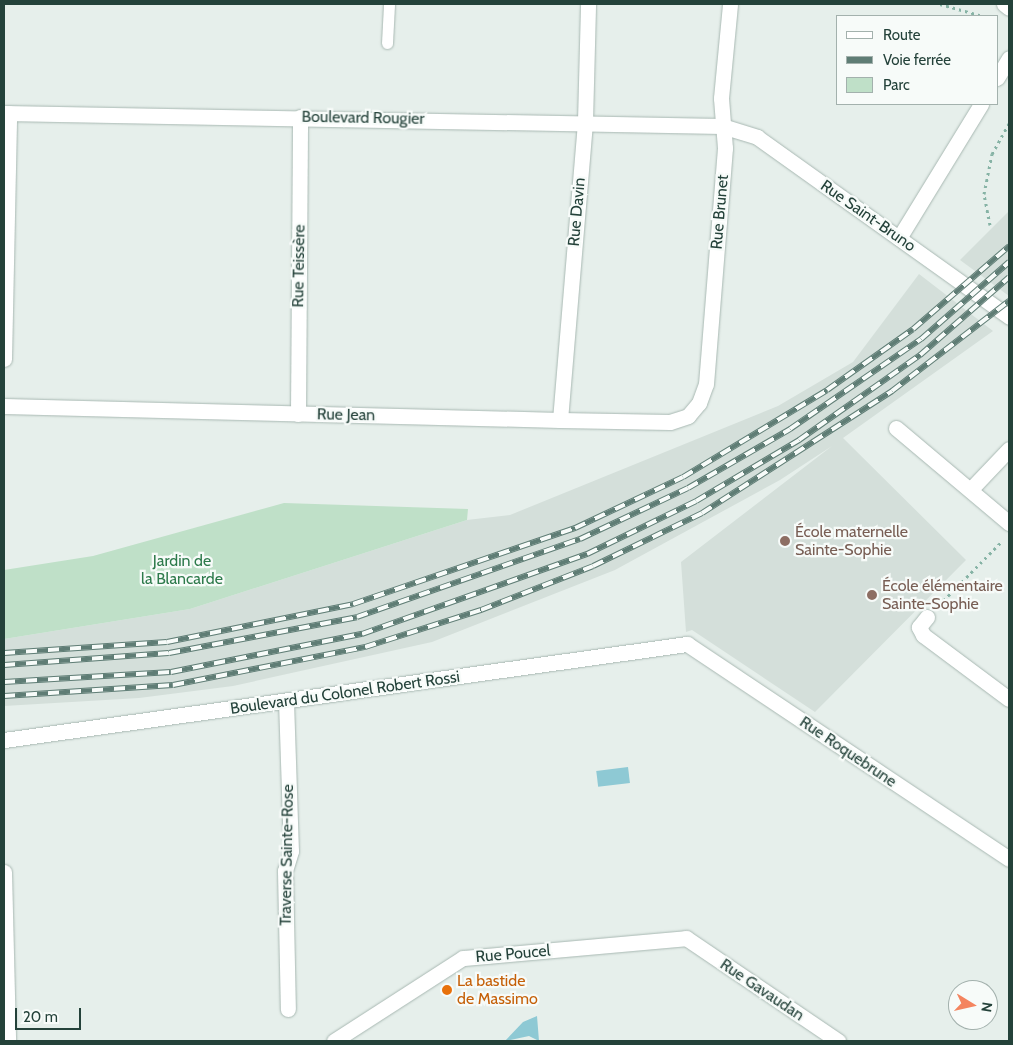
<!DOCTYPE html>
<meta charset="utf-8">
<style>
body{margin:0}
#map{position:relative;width:1013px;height:1045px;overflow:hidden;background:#e6efeb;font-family:Cabin,sans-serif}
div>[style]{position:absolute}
.built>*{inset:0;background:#d4dfda}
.green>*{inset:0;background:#bfe0c8}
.water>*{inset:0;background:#8ec9d4;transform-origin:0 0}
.path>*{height:3px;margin-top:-1.5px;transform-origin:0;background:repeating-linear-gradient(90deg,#86b3a5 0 2.5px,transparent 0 6.5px)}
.roads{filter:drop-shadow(0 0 1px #a8b8b2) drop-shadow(0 0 1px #a8b8b2)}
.service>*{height:11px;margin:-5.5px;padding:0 5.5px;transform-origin:5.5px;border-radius:5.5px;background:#fff}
.minor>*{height:15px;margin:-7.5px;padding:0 7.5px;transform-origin:7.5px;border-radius:7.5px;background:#fff}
.secondary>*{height:15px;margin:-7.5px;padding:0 7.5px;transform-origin:7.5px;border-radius:7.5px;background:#fff}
.rail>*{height:5.5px;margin-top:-2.75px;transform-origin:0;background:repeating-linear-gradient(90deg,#f7fbf9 0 11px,#5f7d75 0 22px);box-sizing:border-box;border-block:1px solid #5f7d75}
.dots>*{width:14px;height:14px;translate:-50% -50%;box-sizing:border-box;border:2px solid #f7fbf9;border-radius:50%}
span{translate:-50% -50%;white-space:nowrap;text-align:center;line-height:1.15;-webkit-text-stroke:4.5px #f7fbf9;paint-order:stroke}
.street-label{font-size:16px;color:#24423a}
.education-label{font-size:16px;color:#785e54}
.left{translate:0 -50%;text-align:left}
.park-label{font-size:16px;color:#2d7a4b}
.food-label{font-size:16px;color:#c56008}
.frame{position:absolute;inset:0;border:5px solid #24423a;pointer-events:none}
.legend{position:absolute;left:836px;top:15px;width:162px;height:90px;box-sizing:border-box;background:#f7fbf9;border:1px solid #a3b1ad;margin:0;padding:6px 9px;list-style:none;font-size:15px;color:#24423a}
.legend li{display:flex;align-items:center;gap:10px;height:25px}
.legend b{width:25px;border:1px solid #a3b1ad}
.north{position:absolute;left:948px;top:980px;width:50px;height:50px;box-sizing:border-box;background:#f7fbf9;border:1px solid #a3b1ad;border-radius:50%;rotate:99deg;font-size:14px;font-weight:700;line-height:20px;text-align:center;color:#24423a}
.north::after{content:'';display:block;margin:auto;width:18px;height:22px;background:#f4845f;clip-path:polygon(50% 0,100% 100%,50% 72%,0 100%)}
.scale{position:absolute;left:15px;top:1008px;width:66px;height:22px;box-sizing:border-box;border:2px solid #24423a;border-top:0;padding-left:6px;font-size:15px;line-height:18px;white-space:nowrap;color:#24423a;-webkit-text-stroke:4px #f7fbf9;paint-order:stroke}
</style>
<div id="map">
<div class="built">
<i style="clip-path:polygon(1009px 211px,1009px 296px,960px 260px)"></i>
<i style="clip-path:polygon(919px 274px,993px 331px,843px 438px,966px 560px,815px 712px,692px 630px,686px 632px,681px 562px,832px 446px,780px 480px,615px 570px,432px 642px,233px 686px,139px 698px,4px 706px,4px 639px,190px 609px,467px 520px,510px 515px,778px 406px,853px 362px)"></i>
</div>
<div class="green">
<i style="clip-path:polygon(284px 503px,468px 509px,467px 520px,190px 609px,4px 639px,4px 570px,93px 556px)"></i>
</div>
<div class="water">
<i style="left:628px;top:767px;width:16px;height:32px;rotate:83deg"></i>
<i style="clip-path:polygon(537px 1016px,539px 1041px,529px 1036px,505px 1041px,523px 1022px)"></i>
</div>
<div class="path">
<i style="left:940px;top:4px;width:45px;rotate:15.6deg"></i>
<i style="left:990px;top:225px;width:32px;rotate:-101deg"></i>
<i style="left:984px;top:194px;width:41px;rotate:-78.7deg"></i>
<i style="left:992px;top:154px;width:35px;rotate:-61deg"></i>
<i style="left:939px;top:605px;width:91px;rotate:-45.4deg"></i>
</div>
<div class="roads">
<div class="service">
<i style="left:387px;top:43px;width:39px;rotate:-87deg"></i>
</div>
<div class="minor">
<i style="left:997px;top:78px;width:23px;rotate:-59deg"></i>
<i style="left:4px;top:113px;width:718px;rotate:1.04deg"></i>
<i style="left:722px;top:126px;width:37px;rotate:17deg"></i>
<i style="left:757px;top:137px;width:310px;rotate:35.5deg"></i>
<i style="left:899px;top:238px;width:157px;rotate:-58.5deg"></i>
<i style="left:4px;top:359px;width:246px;rotate:-88.8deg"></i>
<i style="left:4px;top:406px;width:556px;rotate:1.44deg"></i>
<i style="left:560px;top:420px;width:110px;rotate:1deg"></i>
<i style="left:670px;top:422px;width:19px;rotate:-18deg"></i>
<i style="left:688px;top:416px;width:17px;rotate:-50deg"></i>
<i style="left:699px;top:403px;width:20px;rotate:-70deg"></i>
<i style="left:706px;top:384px;width:237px;rotate:-85.4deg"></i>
<i style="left:725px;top:148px;width:50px;rotate:-94.6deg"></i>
<i style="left:721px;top:98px;width:94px;rotate:-84.5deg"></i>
<i style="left:298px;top:414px;width:297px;rotate:-89.6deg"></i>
<i style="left:560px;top:420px;width:300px;rotate:-85.2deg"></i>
<i style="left:585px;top:121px;width:117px;rotate:-88.5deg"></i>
<i style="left:896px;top:428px;width:148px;rotate:40.1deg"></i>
<i style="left:971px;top:489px;width:55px;rotate:-46.5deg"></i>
<i style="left:927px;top:617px;width:13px;rotate:129deg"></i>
<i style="left:919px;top:627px;width:9px;rotate:63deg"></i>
<i style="left:923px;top:635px;width:107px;rotate:36.7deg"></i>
<i style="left:286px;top:701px;width:150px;rotate:88.1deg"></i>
<i style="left:291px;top:851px;width:21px;rotate:107deg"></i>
<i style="left:285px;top:871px;width:138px;rotate:88.8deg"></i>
<i style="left:4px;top:740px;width:690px;rotate:-8deg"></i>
<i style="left:687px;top:644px;width:387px;rotate:33.7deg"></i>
<i style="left:4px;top:872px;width:169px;rotate:88.6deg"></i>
<i style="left:334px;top:1041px;width:153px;rotate:-32.8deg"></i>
<i style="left:463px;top:958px;width:224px;rotate:-5.1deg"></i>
<i style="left:686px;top:938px;width:184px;rotate:34.1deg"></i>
</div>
<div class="secondary">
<i style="left:1004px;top:4px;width:6px;rotate:39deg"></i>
</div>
</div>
<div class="rail">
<i style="left:4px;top:653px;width:163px;rotate:-3.9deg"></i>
<i style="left:167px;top:642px;width:190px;rotate:-11.5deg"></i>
<i style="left:353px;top:604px;width:235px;rotate:-18.9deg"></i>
<i style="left:575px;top:528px;width:119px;rotate:-25.3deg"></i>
<i style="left:683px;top:477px;width:168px;rotate:-31.1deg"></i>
<i style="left:827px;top:390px;width:105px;rotate:-35.3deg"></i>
<i style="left:913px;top:329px;width:127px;rotate:-40.8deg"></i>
<i style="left:4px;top:665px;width:165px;rotate:-4.2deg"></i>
<i style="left:169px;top:653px;width:191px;rotate:-10.8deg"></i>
<i style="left:357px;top:617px;width:236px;rotate:-19.3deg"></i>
<i style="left:580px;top:539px;width:119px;rotate:-25.3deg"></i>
<i style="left:688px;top:488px;width:118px;rotate:-30deg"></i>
<i style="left:790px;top:429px;width:159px;rotate:-34.5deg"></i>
<i style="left:921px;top:339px;width:117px;rotate:-41.2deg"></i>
<i style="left:4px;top:682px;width:167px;rotate:-3.4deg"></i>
<i style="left:171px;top:672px;width:195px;rotate:-11.3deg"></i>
<i style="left:362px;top:634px;width:239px;rotate:-19.6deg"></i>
<i style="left:587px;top:554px;width:121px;rotate:-25.9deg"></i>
<i style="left:696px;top:501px;width:120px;rotate:-30.6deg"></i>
<i style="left:799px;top:440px;width:148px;rotate:-35.1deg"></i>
<i style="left:920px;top:355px;width:118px;rotate:-41.2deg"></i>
<i style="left:4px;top:696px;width:169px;rotate:-3.7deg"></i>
<i style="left:173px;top:685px;width:196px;rotate:-11.2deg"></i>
<i style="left:365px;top:647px;width:122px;rotate:-17.7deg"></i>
<i style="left:481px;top:610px;width:120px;rotate:-21.4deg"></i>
<i style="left:593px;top:566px;width:121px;rotate:-25.9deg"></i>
<i style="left:702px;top:513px;width:226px;rotate:-32.7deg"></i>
<i style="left:892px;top:391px;width:148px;rotate:-37.6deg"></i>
</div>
<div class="dots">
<i style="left:785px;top:541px;background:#8d6e63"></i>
<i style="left:872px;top:595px;background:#8d6e63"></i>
<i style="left:447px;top:990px;background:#e8710a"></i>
</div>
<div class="street-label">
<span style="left:363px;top:118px;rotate:1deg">Boulevard Rougier</span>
<span style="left:577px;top:212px;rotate:-85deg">Rue Davin</span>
<span style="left:720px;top:212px;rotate:-85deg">Rue Brunet</span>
<span style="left:868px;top:216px;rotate:35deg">Rue Saint-Bruno</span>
<span style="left:299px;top:266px;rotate:-89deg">Rue Teissère</span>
<span style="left:346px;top:415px;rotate:1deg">Rue Jean</span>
<span style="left:345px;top:693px;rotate:-8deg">Boulevard du Colonel Robert Rossi</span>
<span style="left:848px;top:752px;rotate:34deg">Rue Roquebrune</span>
<span style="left:287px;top:855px;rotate:-89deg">Traverse Sainte-Rose</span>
<span style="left:513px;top:954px;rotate:-5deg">Rue Poucel</span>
<span style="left:762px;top:990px;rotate:34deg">Rue Gavaudan</span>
</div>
<div class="education-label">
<span class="left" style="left:795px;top:541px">École maternelle<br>Sainte-Sophie</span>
<span class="left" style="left:882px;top:595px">École élémentaire<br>Sainte-Sophie</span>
</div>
<div class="park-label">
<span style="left:182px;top:570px">Jardin de<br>la Blancarde</span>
</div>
<div class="food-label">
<span class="left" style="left:457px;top:990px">La bastide<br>de Massimo</span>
</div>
<div class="frame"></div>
<ul class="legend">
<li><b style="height:6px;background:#fff"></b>Route</li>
<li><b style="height:6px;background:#5f7d75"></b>Voie ferrée</li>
<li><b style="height:14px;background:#bfe0c8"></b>Parc</li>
</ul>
<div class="north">N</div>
<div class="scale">20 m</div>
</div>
